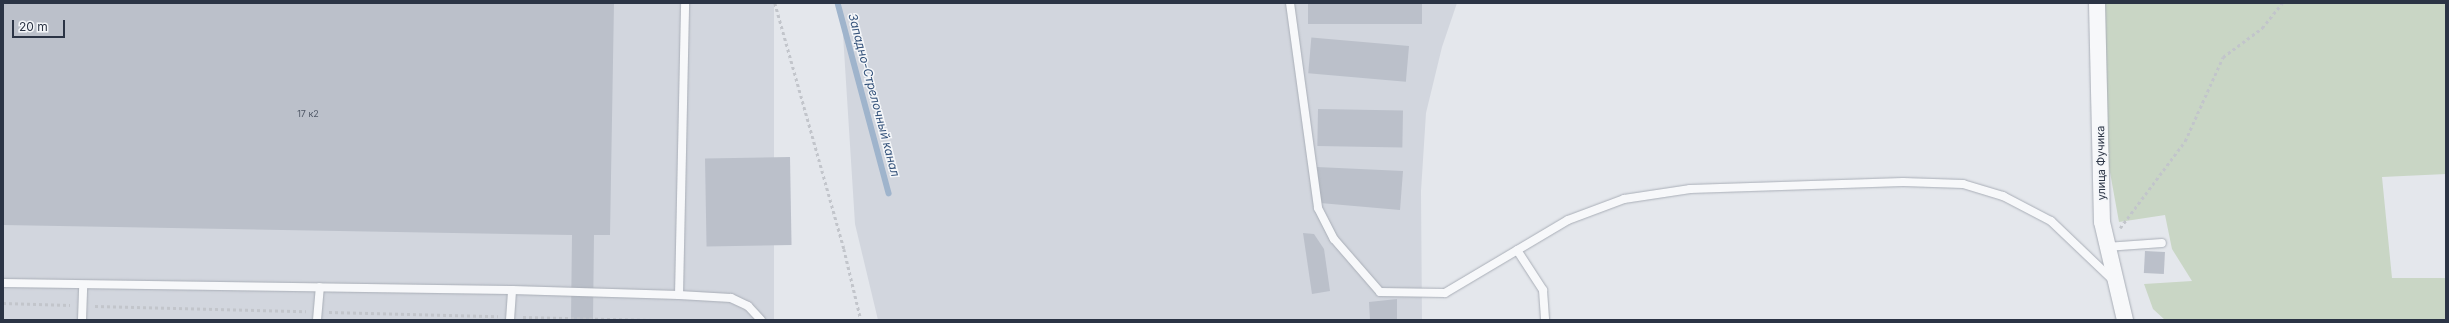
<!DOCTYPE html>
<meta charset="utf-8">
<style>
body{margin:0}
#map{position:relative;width:2449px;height:323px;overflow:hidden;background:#e4e7ec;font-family:Inter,sans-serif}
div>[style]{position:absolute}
.built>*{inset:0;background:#d2d6de;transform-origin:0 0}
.green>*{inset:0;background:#c9d6c5}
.stream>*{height:5.5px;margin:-2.75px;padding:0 2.75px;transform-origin:2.75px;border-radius:2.75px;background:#9fb4cc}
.building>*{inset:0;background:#bbc0ca;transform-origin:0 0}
.path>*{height:2.5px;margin-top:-1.25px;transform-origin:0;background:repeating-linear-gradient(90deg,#c2c5cb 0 3px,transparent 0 6px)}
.roads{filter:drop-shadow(0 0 1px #a9aeb7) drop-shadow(0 0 1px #a9aeb7)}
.lane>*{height:8px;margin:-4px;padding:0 4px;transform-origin:4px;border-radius:4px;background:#f7f8fa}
.street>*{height:16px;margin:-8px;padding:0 8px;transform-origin:8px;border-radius:8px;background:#f7f8fa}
span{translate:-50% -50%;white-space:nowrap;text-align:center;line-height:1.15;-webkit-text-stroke:3px #f4f6f9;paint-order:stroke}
.number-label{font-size:9px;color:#4f5766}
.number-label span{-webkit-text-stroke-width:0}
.street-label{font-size:11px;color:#2b3445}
.water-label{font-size:12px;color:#34527a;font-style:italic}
.frame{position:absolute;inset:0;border:4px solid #2b3445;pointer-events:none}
.scale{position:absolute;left:12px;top:20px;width:53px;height:18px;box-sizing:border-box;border:2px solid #2b3445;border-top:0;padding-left:5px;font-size:12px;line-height:14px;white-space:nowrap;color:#2b3445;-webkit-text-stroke:3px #f4f6f9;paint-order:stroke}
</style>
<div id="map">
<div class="built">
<i style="left:3px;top:3px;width:771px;height:317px"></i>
<i style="clip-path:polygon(841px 3px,1457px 3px,1442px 47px,1426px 113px,1421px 191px,1422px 320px,878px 320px,855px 224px)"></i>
</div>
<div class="green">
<i style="clip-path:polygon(2102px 3px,2446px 3px,2446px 174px,2382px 177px,2392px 278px,2446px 278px,2446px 320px,2165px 320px,2153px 309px,2144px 284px,2192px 281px,2172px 249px,2165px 215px,2119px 222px,2102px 128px)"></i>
</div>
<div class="stream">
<i style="left:838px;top:3px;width:197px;rotate:75deg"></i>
</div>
<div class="building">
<i style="clip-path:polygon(3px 3px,614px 3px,610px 235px,594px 235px,593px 320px,571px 320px,572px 235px,3px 225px)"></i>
<i style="left:1308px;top:3px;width:114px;height:21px"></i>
<i style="left:1409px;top:46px;width:36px;height:98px;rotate:95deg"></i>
<i style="left:1318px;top:109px;width:85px;height:37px;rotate:1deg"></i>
<i style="left:790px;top:157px;width:88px;height:85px;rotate:89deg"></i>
<i style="clip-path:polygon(1317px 167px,1403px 171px,1400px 210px,1320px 203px)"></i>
<i style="clip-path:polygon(1303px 233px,1314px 234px,1324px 249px,1330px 291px,1312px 294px)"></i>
<i style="left:2145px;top:251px;width:20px;height:22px;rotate:3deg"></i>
<i style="clip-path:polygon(1397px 299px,1397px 320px,1370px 320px,1369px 302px)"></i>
</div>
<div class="path">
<i style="left:775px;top:3px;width:255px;rotate:74.3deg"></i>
<i style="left:844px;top:249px;width:73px;rotate:76.5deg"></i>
<i style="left:2120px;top:228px;width:109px;rotate:-53.2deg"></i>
<i style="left:2185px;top:141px;width:92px;rotate:-65.7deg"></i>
<i style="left:2223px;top:57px;width:49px;rotate:-36.6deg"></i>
<i style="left:2262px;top:28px;width:32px;rotate:-51deg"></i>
<i style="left:3px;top:303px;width:67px;rotate:1.7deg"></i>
<i style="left:95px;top:306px;width:211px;rotate:1.4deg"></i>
<i style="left:329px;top:312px;width:169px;rotate:1.4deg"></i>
<i style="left:523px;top:317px;width:129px;rotate:1.3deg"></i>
</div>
<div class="roads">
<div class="lane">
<i style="left:1290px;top:3px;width:207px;rotate:82.2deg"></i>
<i style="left:1318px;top:208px;width:35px;rotate:63deg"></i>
<i style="left:1334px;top:239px;width:70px;rotate:49deg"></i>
<i style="left:1380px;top:292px;width:65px;rotate:0.9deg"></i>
<i style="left:1445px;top:293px;width:143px;rotate:-30.7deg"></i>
<i style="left:1568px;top:220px;width:60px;rotate:-20.6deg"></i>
<i style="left:1624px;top:199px;width:67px;rotate:-8.6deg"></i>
<i style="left:1690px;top:189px;width:213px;rotate:-1.9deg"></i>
<i style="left:1903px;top:182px;width:60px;rotate:1.9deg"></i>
<i style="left:1963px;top:184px;width:42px;rotate:16.7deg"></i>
<i style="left:2003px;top:196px;width:54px;rotate:27.5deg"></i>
<i style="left:2051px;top:221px;width:86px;rotate:43.6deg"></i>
<i style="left:2106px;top:247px;width:56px;rotate:-4.1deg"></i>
<i style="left:1517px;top:250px;width:48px;rotate:57deg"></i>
<i style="left:1543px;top:290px;width:30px;rotate:86deg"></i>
<i style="left:3px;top:283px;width:509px;rotate:0.79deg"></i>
<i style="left:512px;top:290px;width:167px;rotate:1.7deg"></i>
<i style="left:679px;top:295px;width:52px;rotate:3.3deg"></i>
<i style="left:731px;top:298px;width:19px;rotate:25deg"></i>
<i style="left:748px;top:306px;width:19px;rotate:47deg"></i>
<i style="left:679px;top:295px;width:292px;rotate:-88.8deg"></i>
<i style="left:82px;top:320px;width:35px;rotate:-88deg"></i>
<i style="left:317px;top:320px;width:33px;rotate:-85deg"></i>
<i style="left:510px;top:320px;width:30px;rotate:-86deg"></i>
</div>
<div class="street">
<i style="left:2097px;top:3px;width:219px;rotate:88.7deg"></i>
<i style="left:2102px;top:222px;width:101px;rotate:76.8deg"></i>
</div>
</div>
<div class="number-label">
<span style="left:308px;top:114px">17 к2</span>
</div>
<div class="street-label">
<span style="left:2101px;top:163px;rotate:-91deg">улица Фучика</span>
</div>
<div class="water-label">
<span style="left:874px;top:95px;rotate:75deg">Западно-Стрелочный канал</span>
</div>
<div class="frame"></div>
<div class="scale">20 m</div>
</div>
